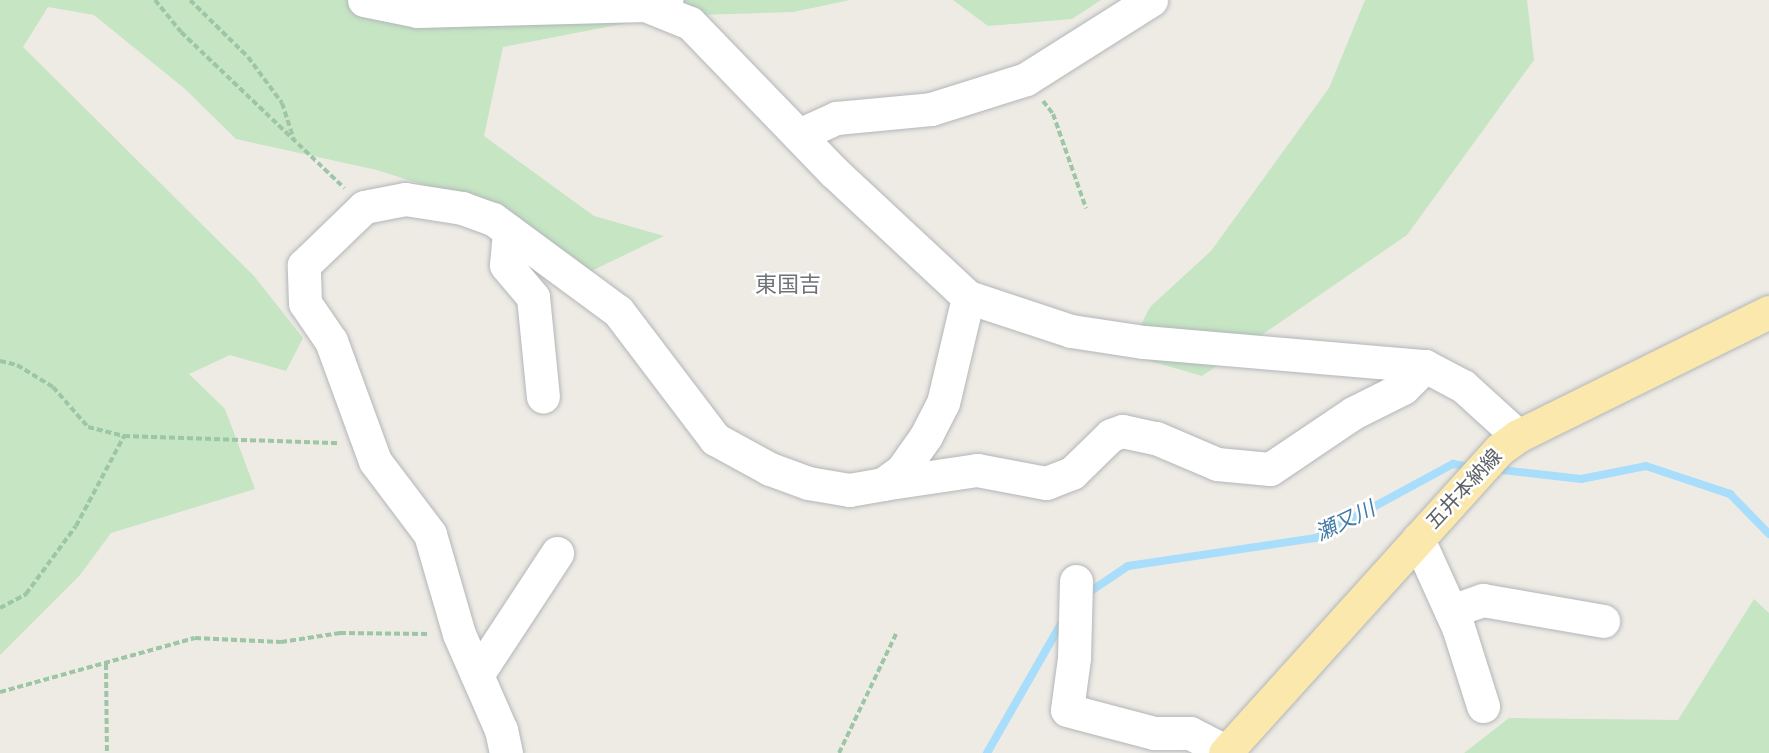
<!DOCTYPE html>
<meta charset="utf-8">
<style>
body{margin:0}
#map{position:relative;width:1769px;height:753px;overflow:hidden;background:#eeebe5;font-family:"Work Sans","Noto Sans JP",sans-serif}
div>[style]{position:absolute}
.green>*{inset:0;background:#c5e5c3}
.stream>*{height:8px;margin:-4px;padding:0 4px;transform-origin:4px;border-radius:4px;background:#a8defb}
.path>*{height:4px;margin-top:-2px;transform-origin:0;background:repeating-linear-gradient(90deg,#9cc6a5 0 6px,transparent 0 9px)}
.roads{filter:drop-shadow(0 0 2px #b2b6b9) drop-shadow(0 0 2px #b2b6b9)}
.minor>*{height:33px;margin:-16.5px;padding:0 16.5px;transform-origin:16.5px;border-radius:16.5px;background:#fff}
.major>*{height:33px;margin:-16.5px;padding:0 16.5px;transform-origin:16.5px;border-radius:16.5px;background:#fbe8ad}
span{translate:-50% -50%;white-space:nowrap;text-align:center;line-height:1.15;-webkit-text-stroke:5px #fff;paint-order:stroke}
.street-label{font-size:20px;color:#5d6165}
.water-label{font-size:21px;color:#427aa4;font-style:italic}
.quarter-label{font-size:22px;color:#6e7377}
</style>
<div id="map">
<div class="green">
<i style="clip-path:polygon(0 0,850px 0,793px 12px,664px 16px,503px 47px,484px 136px,594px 216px,664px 236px,556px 288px,499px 209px,377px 170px,236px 139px,185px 89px,94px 15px,48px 7px,23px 47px,254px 276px,303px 338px,286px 371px,230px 355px,189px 374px,225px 409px,255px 489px,111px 533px,80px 575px,0 655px)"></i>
<i style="clip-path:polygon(953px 0,1101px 0,1072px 19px,988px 26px)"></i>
<i style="clip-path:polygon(1365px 0,1527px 0,1534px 60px,1407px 235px,1202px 376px,1126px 354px,1150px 307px,1211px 251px,1329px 88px)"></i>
<i style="clip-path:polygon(1754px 599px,1769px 613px,1769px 753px,1464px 753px,1509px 718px,1678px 720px)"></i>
</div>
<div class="stream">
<i style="left:1493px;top:469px;width:89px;rotate:6.5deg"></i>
<i style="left:1581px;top:479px;width:66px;rotate:-11.3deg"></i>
<i style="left:1646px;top:466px;width:89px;rotate:18.4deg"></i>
<i style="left:1730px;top:494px;width:56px;rotate:45.7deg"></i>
<i style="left:1085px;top:595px;width:52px;rotate:-34deg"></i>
<i style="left:1128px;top:566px;width:190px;rotate:-8.5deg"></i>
<i style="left:1316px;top:538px;width:156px;rotate:-28.4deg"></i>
<i style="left:1453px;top:464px;width:20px;rotate:9deg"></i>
<i style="left:987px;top:753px;width:151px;rotate:-60.2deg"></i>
</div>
<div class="path">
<i style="left:155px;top:0;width:41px;rotate:50.9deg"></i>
<i style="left:181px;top:32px;width:226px;rotate:43.7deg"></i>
<i style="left:190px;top:0;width:81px;rotate:44.5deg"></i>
<i style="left:248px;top:57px;width:57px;rotate:53.5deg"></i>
<i style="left:282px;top:103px;width:38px;rotate:72deg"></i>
<i style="left:1043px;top:101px;width:16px;rotate:52deg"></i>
<i style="left:1053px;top:114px;width:100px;rotate:70.7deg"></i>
<i style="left:0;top:361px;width:17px;rotate:13deg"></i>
<i style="left:17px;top:365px;width:42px;rotate:31.4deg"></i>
<i style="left:53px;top:387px;width:53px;rotate:48.8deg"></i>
<i style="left:88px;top:427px;width:37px;rotate:14deg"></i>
<i style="left:124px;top:436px;width:216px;rotate:1.9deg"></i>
<i style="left:0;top:608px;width:30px;rotate:-28deg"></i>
<i style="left:26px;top:594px;width:84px;rotate:-53.7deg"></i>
<i style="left:76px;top:526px;width:102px;rotate:-61.9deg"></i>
<i style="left:106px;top:664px;width:89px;rotate:89.4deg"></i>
<i style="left:0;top:692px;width:202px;rotate:-15.5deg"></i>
<i style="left:195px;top:638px;width:86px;rotate:2.7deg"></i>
<i style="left:281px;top:642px;width:60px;rotate:-8.7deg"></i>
<i style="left:340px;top:633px;width:89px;rotate:0.6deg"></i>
<i style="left:839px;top:753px;width:134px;rotate:-64.4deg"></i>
</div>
<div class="roads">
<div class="minor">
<i style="left:364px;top:0;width:54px;rotate:11.7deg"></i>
<i style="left:417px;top:11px;width:228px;rotate:-1.5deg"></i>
<i style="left:645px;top:5px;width:22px;rotate:-13deg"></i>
<i style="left:645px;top:5px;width:48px;rotate:21.8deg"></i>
<i style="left:690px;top:23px;width:207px;rotate:46deg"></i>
<i style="left:834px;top:172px;width:183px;rotate:43deg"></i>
<i style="left:968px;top:297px;width:108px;rotate:18.3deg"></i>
<i style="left:1071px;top:331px;width:74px;rotate:8.6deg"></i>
<i style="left:1144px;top:342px;width:282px;rotate:4.9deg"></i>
<i style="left:1425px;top:366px;width:43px;rotate:27.8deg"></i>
<i style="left:1463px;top:386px;width:74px;rotate:42.3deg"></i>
<i style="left:799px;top:135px;width:41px;rotate:-24.7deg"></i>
<i style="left:836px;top:118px;width:95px;rotate:-5.4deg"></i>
<i style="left:931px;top:109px;width:100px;rotate:-17.5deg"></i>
<i style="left:1026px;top:79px;width:148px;rotate:-32.3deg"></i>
<i style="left:509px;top:231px;width:34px;rotate:95deg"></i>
<i style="left:506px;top:265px;width:42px;rotate:49.8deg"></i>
<i style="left:533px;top:297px;width:100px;rotate:84.3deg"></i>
<i style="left:883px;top:484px;width:95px;rotate:-8.5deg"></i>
<i style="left:977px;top:470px;width:70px;rotate:10.7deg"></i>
<i style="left:1046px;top:483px;width:28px;rotate:-21deg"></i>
<i style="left:1072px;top:473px;width:54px;rotate:-44.3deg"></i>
<i style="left:1111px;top:435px;width:12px;rotate:-20deg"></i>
<i style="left:1122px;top:431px;width:35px;rotate:12deg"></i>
<i style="left:1156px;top:438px;width:66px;rotate:23.1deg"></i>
<i style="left:1217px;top:464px;width:53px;rotate:5.4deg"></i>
<i style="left:1270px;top:469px;width:100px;rotate:-34deg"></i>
<i style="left:1353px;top:413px;width:56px;rotate:-26.6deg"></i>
<i style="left:1403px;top:388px;width:31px;rotate:-45deg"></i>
<i style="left:1418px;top:539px;width:97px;rotate:65.6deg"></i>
<i style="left:1458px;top:627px;width:83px;rotate:72.4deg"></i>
<i style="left:1076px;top:581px;width:77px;rotate:91.5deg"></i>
<i style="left:1074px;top:658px;width:52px;rotate:97.7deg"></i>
<i style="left:1067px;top:710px;width:90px;rotate:14.8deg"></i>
<i style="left:1154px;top:733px;width:36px"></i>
<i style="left:1190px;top:733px;width:42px;rotate:27.2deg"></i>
<i style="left:1451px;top:611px;width:34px;rotate:-19deg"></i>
<i style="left:1483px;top:600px;width:122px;rotate:9.9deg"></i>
<i style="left:477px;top:675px;width:146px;rotate:-56.7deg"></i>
<i style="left:506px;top:753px;width:24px;rotate:-102deg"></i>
<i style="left:501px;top:730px;width:105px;rotate:-113.6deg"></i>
<i style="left:459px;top:634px;width:104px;rotate:-106.2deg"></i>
<i style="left:430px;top:534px;width:91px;rotate:-127deg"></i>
<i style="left:375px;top:461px;width:128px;rotate:-110.1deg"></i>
<i style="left:331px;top:341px;width:46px;rotate:-124.4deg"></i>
<i style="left:305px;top:303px;width:38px;rotate:-92deg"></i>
<i style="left:304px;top:265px;width:83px;rotate:-44deg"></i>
<i style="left:364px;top:207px;width:42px;rotate:-11deg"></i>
<i style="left:405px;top:199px;width:58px;rotate:9deg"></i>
<i style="left:462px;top:208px;width:33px;rotate:20deg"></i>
<i style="left:493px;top:219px;width:155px;rotate:36.4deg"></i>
<i style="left:618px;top:311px;width:161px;rotate:52.8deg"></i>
<i style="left:715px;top:439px;width:63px;rotate:28.6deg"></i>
<i style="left:770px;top:469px;width:40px;rotate:20.2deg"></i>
<i style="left:808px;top:483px;width:42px;rotate:9.7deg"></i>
<i style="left:849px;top:490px;width:35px;rotate:-10deg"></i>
<i style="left:883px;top:484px;width:24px;rotate:-36deg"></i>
<i style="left:902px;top:470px;width:42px;rotate:-54.8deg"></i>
<i style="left:926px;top:436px;width:37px;rotate:-63deg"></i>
<i style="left:943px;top:403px;width:109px;rotate:-76.7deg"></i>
</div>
<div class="major">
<i style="left:1225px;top:753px;width:410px;rotate:-47.9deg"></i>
<i style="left:1500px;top:449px;width:22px;rotate:-36deg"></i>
<i style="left:1518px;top:436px;width:280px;rotate:-26.3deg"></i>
</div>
</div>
<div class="street-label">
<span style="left:1464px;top:489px;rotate:-47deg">五井本納線</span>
</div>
<div class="water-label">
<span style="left:1345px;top:521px;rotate:-26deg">瀬又川</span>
</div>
<div class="quarter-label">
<span style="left:788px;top:285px">東国吉</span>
</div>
</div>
